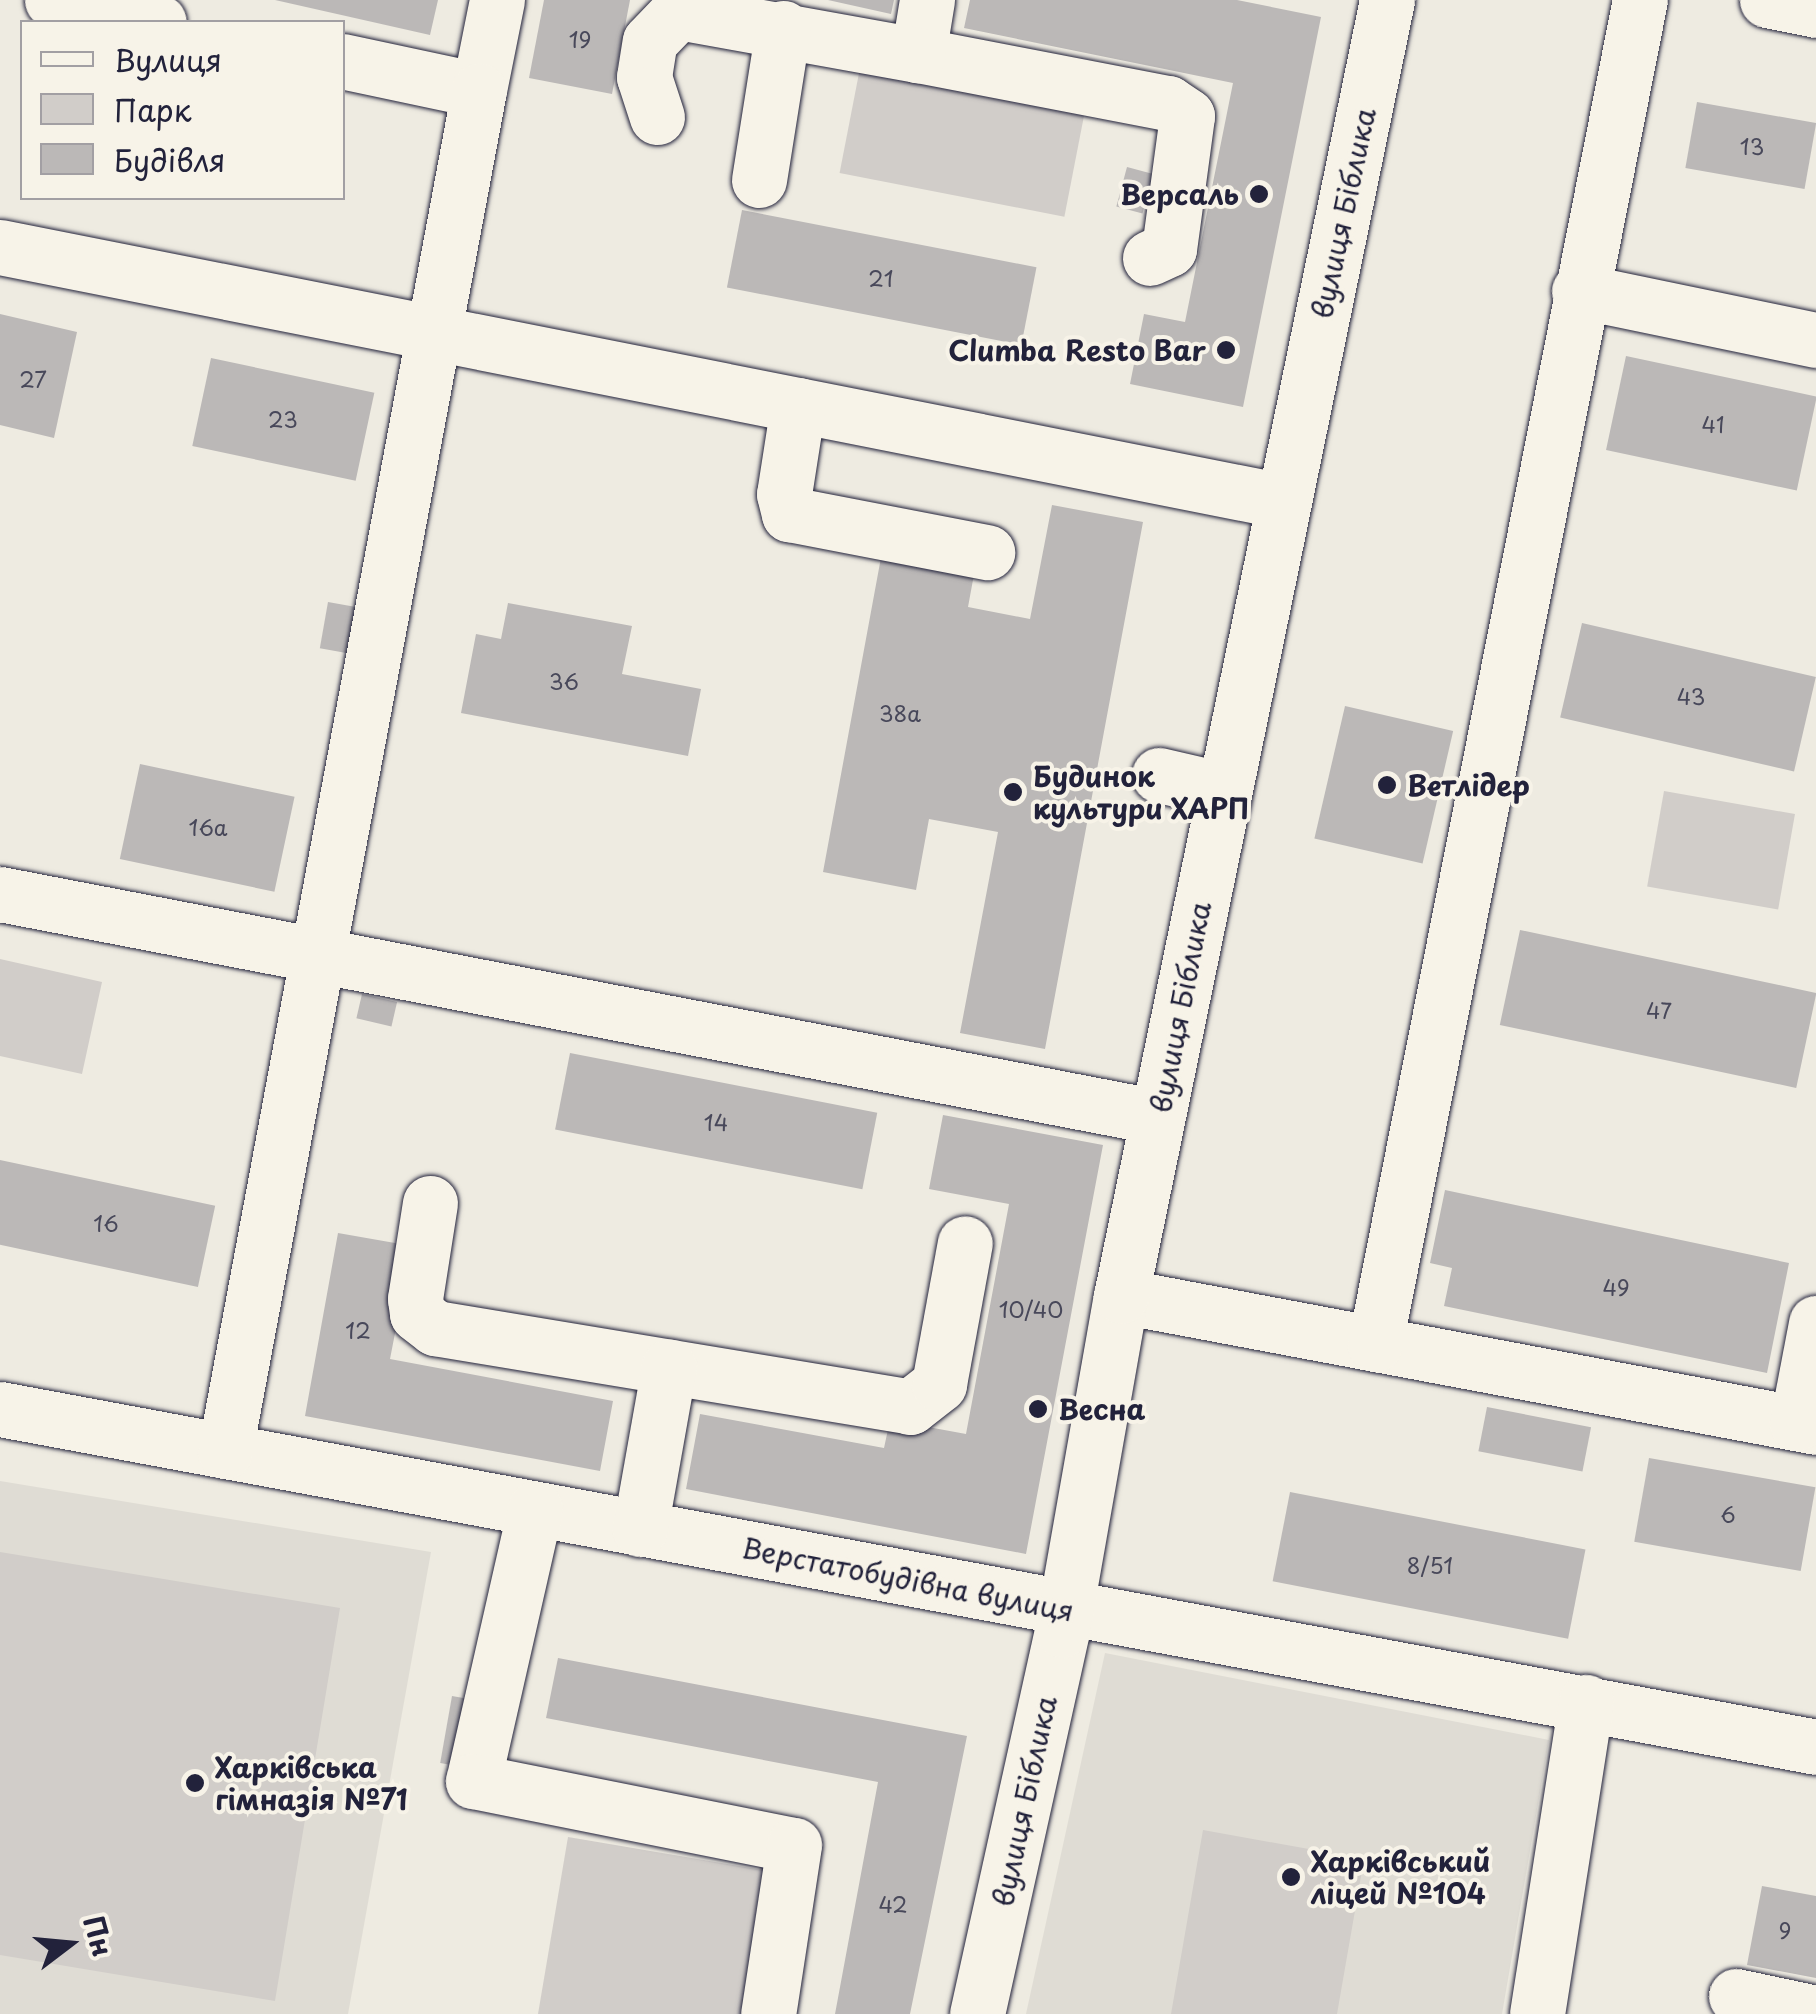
<!DOCTYPE html>
<meta charset="utf-8">
<style>
body{margin:0}
#map{position:relative;width:1816px;height:2014px;overflow:hidden;background:#eeebe1;font-family:"Playpen Sans",sans-serif}
div>[style]{position:absolute}
.built>*{inset:0;background:#dfdcd4}
.green>*{inset:0;background:#d1cdc9;transform-origin:0 0}
.building>*{inset:0;background:#bbb8b7;transform-origin:0 0}
.roads{filter:drop-shadow(0 0 2px #22223b) drop-shadow(0 0 2px #22223b)}
.minor>*{height:55px;margin:-27.5px;padding:0 27.5px;transform-origin:27.5px;border-radius:27.5px;background:#f7f3e8}
.dots>*{width:28px;height:28px;translate:-50% -50%;box-sizing:border-box;border:5px solid #f7f3e8;border-radius:50%}
span{translate:-50% -50%;white-space:nowrap;text-align:center;line-height:1.15;-webkit-text-stroke:8px #f7f3e8;paint-order:stroke}
.number-label{font-size:22px;color:#48485a}
.number-label span{-webkit-text-stroke-width:0}
.poi-label{font-size:28px;color:#22223b;font-weight:700}
.right{translate:-100% -50%;text-align:right}
.left{translate:0 -50%;text-align:left}
.street-label{font-size:28px;color:#22223b}
.legend{position:absolute;left:20px;top:20px;width:325px;height:180px;box-sizing:border-box;background:#f7f3e8;border:2px solid #a29fa3;margin:0;padding:12px 18px;list-style:none;font-size:30px;color:#22223b}
.legend li{display:flex;align-items:center;gap:20px;height:50px}
.legend b{width:50px;border:2px solid #a29fa3}
.north{position:absolute;left:20px;top:1894px;width:100px;height:100px;-webkit-text-stroke:8px #f7f3e8;paint-order:stroke;rotate:74deg;font-size:28px;font-weight:700;line-height:40px;text-align:center;color:#22223b}
.north::after{content:'';display:block;margin:auto;width:35px;height:45px;background:#22223b;clip-path:polygon(50% 0,100% 100%,50% 72%,0 100%)}
</style>
<div id="map">
<div class="built">
<i style="clip-path:polygon(0 1481px,431px 1552px,348px 2014px,0 2014px)"></i>
<i style="clip-path:polygon(1105px 1653px,1549px 1740px,1502px 2014px,1026px 2014px)"></i>
</div>
<div class="green">
<i style="left:860px;top:68px;width:229px;height:107px;rotate:11deg"></i>
<i style="left:1664px;top:791px;width:133px;height:97px;rotate:10deg"></i>
<i style="clip-path:polygon(0 959px,102px 982px,82px 1074px,0 1056px)"></i>
<i style="clip-path:polygon(0 1552px,340px 1608px,275px 2001px,0 1955px)"></i>
<i style="clip-path:polygon(1203px 1830px,1364px 1859px,1337px 2014px,1171px 2014px)"></i>
<i style="clip-path:polygon(568px 1837px,768px 1871px,743px 2014px,538px 2014px)"></i>
</div>
<div class="building">
<i style="clip-path:polygon(275px 0,438px 0,430px 35px)"></i>
<i style="clip-path:polygon(544px 0,630px 0,612px 94px,529px 78px)"></i>
<i style="clip-path:polygon(828px 0,894px 0,891px 14px)"></i>
<i style="clip-path:polygon(970px 0,1237px 0,1321px 17px,1243px 407px,1130px 384px,1144px 314px,1185px 322px,1233px 83px,964px 28px)"></i>
<i style="left:1697px;top:102px;width:121px;height:67px;rotate:10deg"></i>
<i style="left:1127px;top:167px;width:27px;height:41px;rotate:15deg"></i>
<i style="left:742px;top:210px;width:300px;height:79px;rotate:11deg"></i>
<i style="clip-path:polygon(0 314px,77px 332px,54px 438px,0 425px)"></i>
<i style="left:1626px;top:356px;width:195px;height:96px;rotate:12deg"></i>
<i style="left:211px;top:358px;width:167px;height:90px;rotate:12deg"></i>
<i style="clip-path:polygon(1052px 505px,1143px 522px,1045px 1049px,960px 1033px,998px 832px,929px 819px,916px 890px,823px 872px,882px 552px,975px 569px,968px 607px,1030px 619px)"></i>
<i style="left:328px;top:602px;width:34px;height:47px;rotate:10deg"></i>
<i style="clip-path:polygon(508px 603px,632px 626px,622px 674px,701px 689px,688px 756px,461px 713px,476px 634px,501px 639px)"></i>
<i style="left:1582px;top:623px;width:240px;height:97px;rotate:13deg"></i>
<i style="left:1345px;top:706px;width:111px;height:136px;rotate:13deg"></i>
<i style="left:140px;top:764px;width:158px;height:97px;rotate:12deg"></i>
<i style="left:1520px;top:930px;width:303px;height:97px;rotate:12deg"></i>
<i style="left:362px;top:994px;width:36px;height:25px;rotate:13deg"></i>
<i style="left:570px;top:1053px;width:313px;height:78px;rotate:11deg"></i>
<i style="clip-path:polygon(943px 1115px,1103px 1145px,1026px 1554px,686px 1489px,700px 1414px,884px 1448px,890px 1420px,966px 1434px,1009px 1204px,929px 1189px)"></i>
<i style="left:0;top:1160px;width:220px;height:83px;rotate:12deg"></i>
<i style="clip-path:polygon(1445px 1190px,1789px 1263px,1767px 1373px,1444px 1306px,1452px 1268px,1430px 1263px)"></i>
<i style="clip-path:polygon(338px 1233px,412px 1246px,390px 1359px,613px 1401px,600px 1471px,305px 1416px)"></i>
<i style="left:1487px;top:1407px;width:106px;height:45px;rotate:11deg"></i>
<i style="left:1649px;top:1458px;width:169px;height:85px;rotate:10deg"></i>
<i style="left:1290px;top:1492px;width:301px;height:91px;rotate:11deg"></i>
<i style="clip-path:polygon(558px 1658px,967px 1736px,910px 2014px,835px 2014px,878px 1782px,546px 1718px)"></i>
<i style="left:452px;top:1696px;width:27px;height:68px;rotate:10deg"></i>
<i style="clip-path:polygon(1762px 1886px,1816px 1896px,1816px 1978px,1747px 1965px)"></i>
</div>
<div class="roads">
<div class="minor">
<i style="left:52px;top:0;width:109px;rotate:11.6deg"></i>
<i style="left:927px;top:0;width:56px;rotate:99.3deg"></i>
<i style="left:918px;top:55px;width:255px;rotate:10.9deg"></i>
<i style="left:1168px;top:103px;width:23px;rotate:34deg"></i>
<i style="left:1187px;top:116px;width:134px;rotate:97.7deg"></i>
<i style="left:1169px;top:249px;width:21px;rotate:155deg"></i>
<i style="left:1767px;top:0;width:50px;rotate:11.5deg"></i>
<i style="left:342px;top:61px;width:140px;rotate:12deg"></i>
<i style="left:479px;top:90px;width:92px;rotate:-78.7deg"></i>
<i style="left:657px;top:117px;width:42px;rotate:-108deg"></i>
<i style="left:644px;top:77px;width:36px;rotate:-81deg"></i>
<i style="left:650px;top:41px;width:40px;rotate:-46deg"></i>
<i style="left:678px;top:12px;width:244px;rotate:10.2deg"></i>
<i style="left:759px;top:180px;width:154px;rotate:-81deg"></i>
<i style="left:0;top:247px;width:1308px;rotate:11.2deg"></i>
<i style="left:1579px;top:291px;width:242px;rotate:11.7deg"></i>
<i style="left:798px;top:405px;width:90px;rotate:98.9deg"></i>
<i style="left:784px;top:494px;width:21px;rotate:76deg"></i>
<i style="left:789px;top:514px;width:202px;rotate:10.9deg"></i>
<i style="left:1159px;top:775px;width:67px;rotate:13deg"></i>
<i style="left:0;top:894px;width:1179px;rotate:10.9deg"></i>
<i style="left:430px;top:1203px;width:97px;rotate:98.9deg"></i>
<i style="left:415px;top:1299px;width:15px;rotate:82deg"></i>
<i style="left:417px;top:1314px;width:23px;rotate:38deg"></i>
<i style="left:435px;top:1328px;width:482px;rotate:9.4deg"></i>
<i style="left:910px;top:1407px;width:37px;rotate:-38deg"></i>
<i style="left:939px;top:1384px;width:143px;rotate:-79.6deg"></i>
<i style="left:1121px;top:1296px;width:707px;rotate:10.67deg"></i>
<i style="left:1375px;top:1344px;width:1370px;rotate:-78.85deg"></i>
<i style="left:0;top:1409px;width:1847px;rotate:10.54deg"></i>
<i style="left:1797px;top:1423px;width:102px;rotate:-79.2deg"></i>
<i style="left:225px;top:1451px;width:1384px;rotate:-79.43deg"></i>
<i style="left:535px;top:1509px;width:279px;rotate:102.8deg"></i>
<i style="left:473px;top:1781px;width:327px;rotate:11.3deg"></i>
<i style="left:794px;top:1845px;width:171px;rotate:98.7deg"></i>
<i style="left:640px;top:1529px;width:165px;rotate:-79.9deg"></i>
<i style="left:1736px;top:1996px;width:82px;rotate:12deg"></i>
<i style="left:977px;top:2014px;width:393px;rotate:-77.5deg"></i>
<i style="left:1062px;top:1630px;width:339px;rotate:-80deg"></i>
<i style="left:1121px;top:1296px;width:1323px;rotate:-78.4deg"></i>
<i style="left:1537px;top:2014px;width:316px;rotate:-81.1deg"></i>
</div>
</div>
<div class="dots">
<i style="left:1259px;top:194px;background:#22223b"></i>
<i style="left:1226px;top:350px;background:#22223b"></i>
<i style="left:1387px;top:785px;background:#22223b"></i>
<i style="left:1013px;top:792px;background:#22223b"></i>
<i style="left:1038px;top:1409px;background:#22223b"></i>
<i style="left:195px;top:1783px;background:#22223b"></i>
<i style="left:1291px;top:1877px;background:#22223b"></i>
</div>
<div class="number-label">
<span style="left:580px;top:39px">19</span>
<span style="left:1752px;top:146px">13</span>
<span style="left:881px;top:278px">21</span>
<span style="left:33px;top:379px">27</span>
<span style="left:283px;top:419px">23</span>
<span style="left:1713px;top:424px">41</span>
<span style="left:564px;top:681px">36</span>
<span style="left:1691px;top:696px">43</span>
<span style="left:900px;top:713px">38а</span>
<span style="left:208px;top:827px">16а</span>
<span style="left:1659px;top:1010px">47</span>
<span style="left:716px;top:1122px">14</span>
<span style="left:106px;top:1223px">16</span>
<span style="left:1616px;top:1287px">49</span>
<span style="left:1031px;top:1309px">10/40</span>
<span style="left:358px;top:1330px">12</span>
<span style="left:1728px;top:1514px">6</span>
<span style="left:1430px;top:1565px">8/51</span>
<span style="left:893px;top:1904px">42</span>
<span style="left:1785px;top:1930px">9</span>
</div>
<div class="poi-label">
<span class="right" style="left:1239px;top:194px">Версаль</span>
<span class="right" style="left:1206px;top:350px">Clumba Resto Bar</span>
<span class="left" style="left:1033px;top:792px">Будинок<br>культури ХАРП</span>
<span class="left" style="left:1407px;top:785px">Ветлідер</span>
<span class="left" style="left:1058px;top:1409px">Весна</span>
<span class="left" style="left:215px;top:1783px">Харківська<br>гімназія №71</span>
<span class="left" style="left:1311px;top:1877px">Харківський<br>ліцей №104</span>
</div>
<div class="street-label">
<span style="left:1343px;top:213px;rotate:-78deg">вулиця Біблика</span>
<span style="left:1180px;top:1007px;rotate:-79deg">вулиця Біблика</span>
<span style="left:908px;top:1579px;rotate:11deg">Верстатобудівна вулиця</span>
<span style="left:1024px;top:1801px;rotate:-78deg">вулиця Біблика</span>
</div>
<ul class="legend">
<li><b style="height:12px;background:#f7f3e8"></b>Вулиця</li>
<li><b style="height:28px;background:#d1cdc9"></b>Парк</li>
<li><b style="height:28px;background:#bbb8b7"></b>Будівля</li>
</ul>
<div class="north">Пн</div>
</div>
